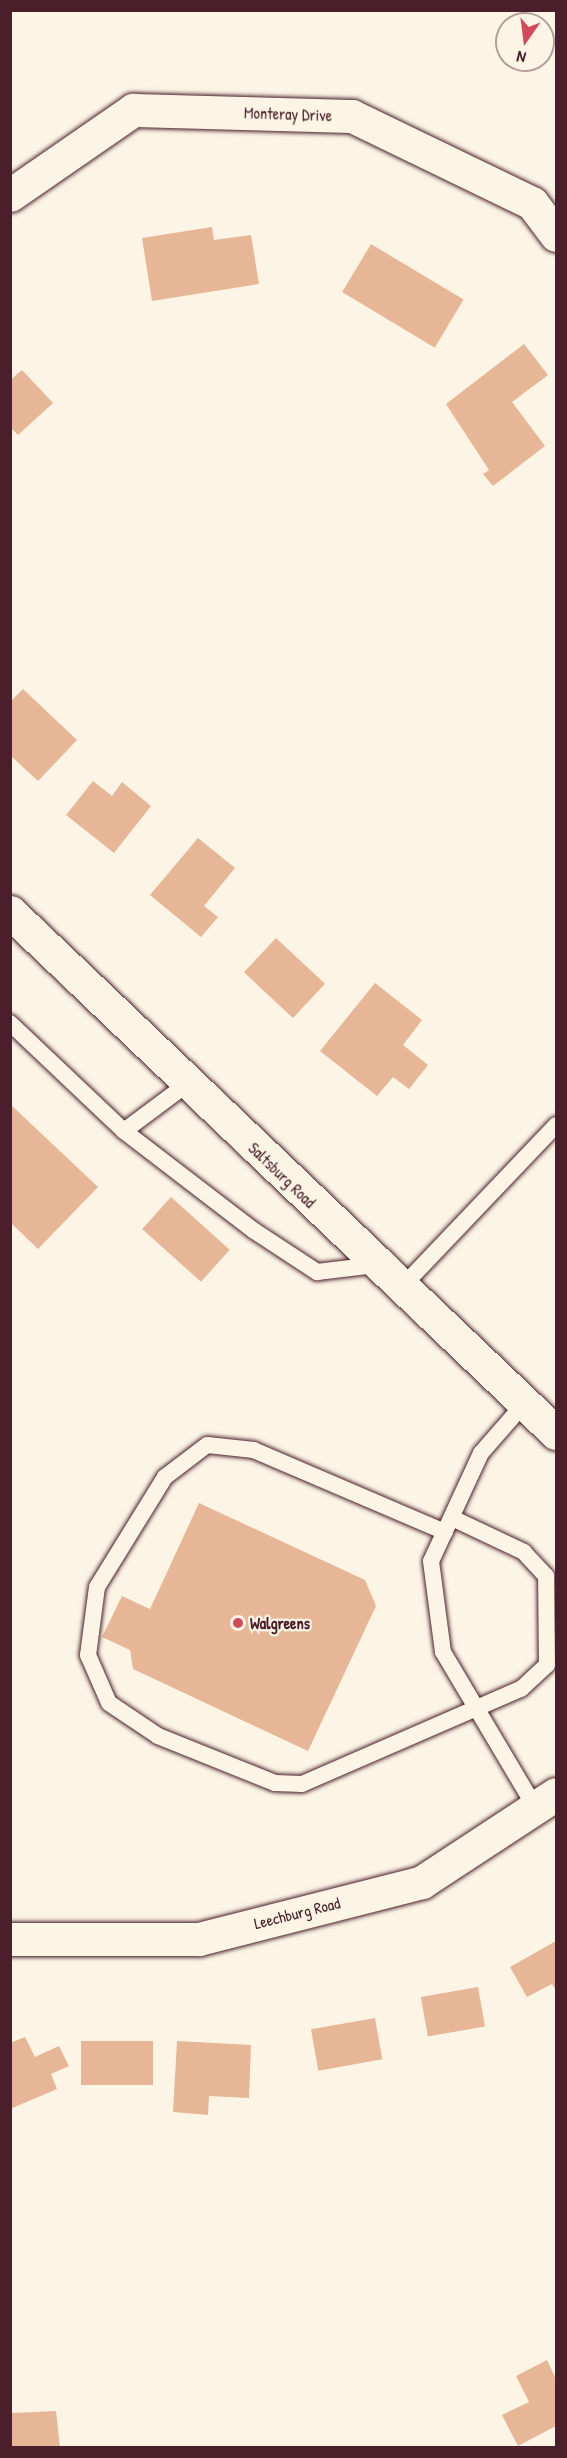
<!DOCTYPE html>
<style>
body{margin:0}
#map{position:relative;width:567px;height:2458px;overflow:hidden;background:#fcf5e5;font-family:"Patrick Hand",sans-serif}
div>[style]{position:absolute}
.building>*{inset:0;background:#e6b697;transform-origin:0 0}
.roads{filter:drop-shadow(0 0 2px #4a1f2b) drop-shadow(0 0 2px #4a1f2b)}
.lane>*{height:16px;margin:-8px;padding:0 8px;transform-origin:8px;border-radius:8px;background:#fcf5e5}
.street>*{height:33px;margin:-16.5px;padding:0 16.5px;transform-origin:16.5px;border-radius:16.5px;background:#fcf5e5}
.secondary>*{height:33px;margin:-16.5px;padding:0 16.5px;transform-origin:16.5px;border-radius:16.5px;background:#fcf5e5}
.dots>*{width:16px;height:16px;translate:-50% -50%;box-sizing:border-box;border:3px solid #fcf5e5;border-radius:50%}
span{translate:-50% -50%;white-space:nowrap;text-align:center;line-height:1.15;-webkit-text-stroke:4.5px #fcf5e5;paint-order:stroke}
.street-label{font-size:16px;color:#4a1f2b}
.poi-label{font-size:16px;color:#4a1f2b;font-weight:700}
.left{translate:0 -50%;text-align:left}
.frame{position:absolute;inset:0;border:12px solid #4a1f2b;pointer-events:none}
.north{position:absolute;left:495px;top:12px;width:60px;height:60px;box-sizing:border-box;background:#fcf5e5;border:2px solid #b59f9b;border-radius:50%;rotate:194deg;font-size:16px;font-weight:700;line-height:24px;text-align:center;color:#4a1f2b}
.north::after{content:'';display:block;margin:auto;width:21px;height:27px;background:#d1495b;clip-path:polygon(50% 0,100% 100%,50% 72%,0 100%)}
</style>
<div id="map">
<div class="building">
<i style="clip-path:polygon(212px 227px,214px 240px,251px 235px,259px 284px,152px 301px,142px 238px)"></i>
<i style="left:371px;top:244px;width:108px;height:56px;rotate:31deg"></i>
<i style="clip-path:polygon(524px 344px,548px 375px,512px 402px,545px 446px,493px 486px,483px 474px,489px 470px,446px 404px)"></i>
<i style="clip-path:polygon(22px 370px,53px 403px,18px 435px,10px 427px,10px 380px)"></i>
<i style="clip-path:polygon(23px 689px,77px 740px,38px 781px,10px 755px,10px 702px)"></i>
<i style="clip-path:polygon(93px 781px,112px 796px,122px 782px,151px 806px,114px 853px,66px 815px)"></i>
<i style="clip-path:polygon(198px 838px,235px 868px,204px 906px,218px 917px,201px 937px,150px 895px)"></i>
<i style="left:276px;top:938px;width:67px;height:47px;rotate:43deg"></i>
<i style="clip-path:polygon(375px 983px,422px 1020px,403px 1045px,428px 1065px,409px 1089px,393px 1077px,377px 1096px,320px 1051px)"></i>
<i style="clip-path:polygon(10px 1104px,98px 1187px,38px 1249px,10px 1222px)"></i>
<i style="left:171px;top:1197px;width:79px;height:43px;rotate:42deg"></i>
<i style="clip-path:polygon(199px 1503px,365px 1580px,376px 1606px,308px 1751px,133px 1669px,130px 1650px,102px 1637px,122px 1596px,150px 1609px)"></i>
<i style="clip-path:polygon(556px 1941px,556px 1991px,552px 1984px,527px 1997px,510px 1967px)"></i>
<i style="left:478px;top:1987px;width:40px;height:58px;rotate:80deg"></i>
<i style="left:375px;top:2018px;width:42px;height:65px;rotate:80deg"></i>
<i style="clip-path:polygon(25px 2037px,35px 2057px,59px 2046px,69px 2066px,51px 2074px,57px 2089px,10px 2109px,10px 2043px)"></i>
<i style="left:81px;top:2041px;width:72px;height:44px"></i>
<i style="clip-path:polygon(177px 2041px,251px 2045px,249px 2098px,209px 2096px,208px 2115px,173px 2112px)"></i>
<i style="clip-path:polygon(547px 2360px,556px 2379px,556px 2426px,518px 2446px,502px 2415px,529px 2402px,516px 2376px)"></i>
<i style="clip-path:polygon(56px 2411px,60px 2448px,10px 2448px,12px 2413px)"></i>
</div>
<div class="roads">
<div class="lane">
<i style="left:10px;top:1023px;width:157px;rotate:43.5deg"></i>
<i style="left:124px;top:1131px;width:79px;rotate:-36.7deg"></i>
<i style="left:124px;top:1131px;width:163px;rotate:37.5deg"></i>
<i style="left:253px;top:1230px;width:77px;rotate:33.3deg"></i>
<i style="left:317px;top:1272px;width:59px;rotate:-6.8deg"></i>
<i style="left:401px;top:1288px;width:225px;rotate:-46.4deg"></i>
<i style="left:523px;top:1405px;width:64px;rotate:131.2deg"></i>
<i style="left:481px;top:1453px;width:119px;rotate:114.8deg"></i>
<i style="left:431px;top:1561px;width:92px;rotate:82.5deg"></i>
<i style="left:443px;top:1652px;width:180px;rotate:59.3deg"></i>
<i style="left:445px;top:1532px;width:208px;rotate:-156.8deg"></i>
<i style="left:254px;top:1450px;width:47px;rotate:-173.9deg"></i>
<i style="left:207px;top:1445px;width:53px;rotate:142.7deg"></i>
<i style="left:165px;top:1477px;width:129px;rotate:121.7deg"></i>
<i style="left:97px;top:1587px;width:69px;rotate:97.5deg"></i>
<i style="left:88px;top:1655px;width:52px;rotate:66.4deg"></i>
<i style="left:109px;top:1703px;width:59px;rotate:34deg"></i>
<i style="left:158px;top:1736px;width:126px;rotate:21.9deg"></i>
<i style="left:275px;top:1783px;width:27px;rotate:2deg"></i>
<i style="left:302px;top:1784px;width:239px;rotate:-23.5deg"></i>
<i style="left:521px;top:1689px;width:35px;rotate:-43deg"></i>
<i style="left:547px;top:1665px;width:89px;rotate:-90.6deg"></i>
<i style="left:546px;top:1576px;width:33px;rotate:-133deg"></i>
<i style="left:524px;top:1552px;width:80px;rotate:-154.7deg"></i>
</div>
<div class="street">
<i style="left:10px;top:195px;width:150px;rotate:-34.6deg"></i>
<i style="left:133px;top:110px;width:219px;rotate:1.6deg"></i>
<i style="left:352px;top:116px;width:200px;rotate:25.8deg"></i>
<i style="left:532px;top:203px;width:40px;rotate:53deg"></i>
</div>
<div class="secondary">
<i style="left:10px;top:912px;width:755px;rotate:43.66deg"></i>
<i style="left:10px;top:1939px;width:189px"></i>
<i style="left:199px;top:1939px;width:230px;rotate:-14.3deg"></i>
<i style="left:422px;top:1882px;width:160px;rotate:-33.3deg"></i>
</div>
</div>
<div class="dots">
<i style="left:238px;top:1623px;background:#d1495b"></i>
</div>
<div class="street-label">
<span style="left:288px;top:114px;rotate:2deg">Monteray Drive</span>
<span style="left:282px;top:1175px;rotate:44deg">Saltsburg Road</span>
<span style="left:297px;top:1913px;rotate:-14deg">Leechburg Road</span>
</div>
<div class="poi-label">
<span class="left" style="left:250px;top:1623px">Walgreens</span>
</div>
<div class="frame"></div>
<div class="north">N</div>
</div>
